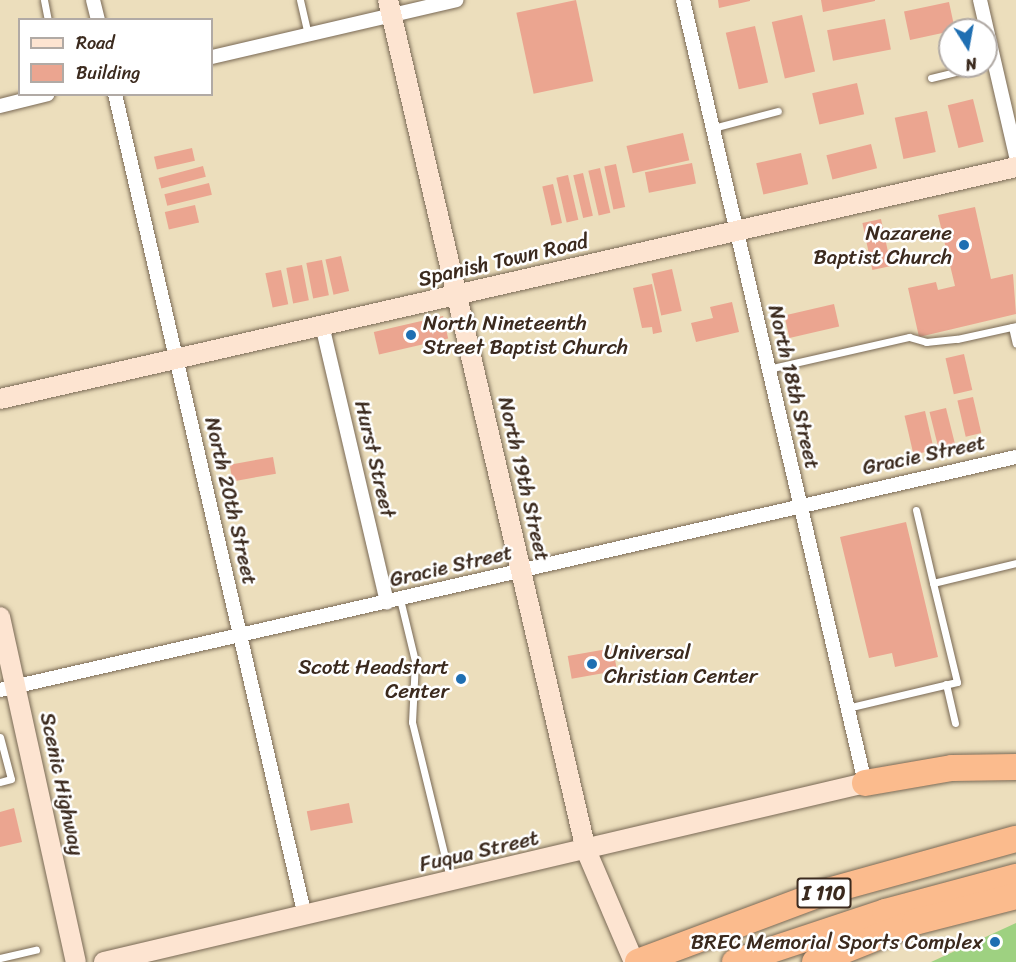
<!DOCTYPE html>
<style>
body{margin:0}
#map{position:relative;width:1016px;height:962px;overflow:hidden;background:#ecdebc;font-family:Sriracha,sans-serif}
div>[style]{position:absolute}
.green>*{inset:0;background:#9ed181}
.building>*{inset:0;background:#eba590;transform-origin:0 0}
.roads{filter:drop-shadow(0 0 2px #796955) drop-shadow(0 0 2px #796955)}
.lane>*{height:7px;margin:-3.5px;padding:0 3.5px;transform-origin:3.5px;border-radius:3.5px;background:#fff}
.street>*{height:14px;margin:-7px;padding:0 7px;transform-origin:7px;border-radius:7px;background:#fff}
.secondary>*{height:20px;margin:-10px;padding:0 10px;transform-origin:10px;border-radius:10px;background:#fde4d1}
.highway>*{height:26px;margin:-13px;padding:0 13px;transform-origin:13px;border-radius:13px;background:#fbbb8d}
.dots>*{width:16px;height:16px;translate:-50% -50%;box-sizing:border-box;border:3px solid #fff;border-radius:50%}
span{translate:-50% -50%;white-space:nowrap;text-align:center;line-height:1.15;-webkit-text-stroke:5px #fff;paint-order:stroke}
.shield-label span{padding:2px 4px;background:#fff;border:2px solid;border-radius:4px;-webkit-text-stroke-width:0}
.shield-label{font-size:20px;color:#3b2a1e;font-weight:700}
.poi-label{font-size:21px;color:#3b2a1e}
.right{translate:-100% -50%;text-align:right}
.left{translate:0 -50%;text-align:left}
.street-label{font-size:21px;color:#3b2a1e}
.legend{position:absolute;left:18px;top:18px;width:195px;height:78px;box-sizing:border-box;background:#fff;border:2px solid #b1aaa5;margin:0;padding:8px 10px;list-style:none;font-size:18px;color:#3b2a1e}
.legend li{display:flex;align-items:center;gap:12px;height:30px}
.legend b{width:30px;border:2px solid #b1aaa5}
.north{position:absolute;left:938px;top:18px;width:60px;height:60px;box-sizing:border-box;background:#fff;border:2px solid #b1aaa5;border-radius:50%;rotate:169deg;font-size:16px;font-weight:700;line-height:24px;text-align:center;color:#3b2a1e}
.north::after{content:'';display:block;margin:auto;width:21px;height:27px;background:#1f6fb2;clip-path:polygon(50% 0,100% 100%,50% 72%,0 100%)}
</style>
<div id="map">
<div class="green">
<i style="clip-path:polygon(1016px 923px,1016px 962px,931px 962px)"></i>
</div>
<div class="building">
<i style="left:576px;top:0;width:83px;height:61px;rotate:78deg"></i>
<i style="clip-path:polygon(718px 0,750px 0,750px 1px,719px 8px)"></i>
<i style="clip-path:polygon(821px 0,875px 0,875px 1px,823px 12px)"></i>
<i style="left:949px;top:2px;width:29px;height:46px;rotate:78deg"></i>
<i style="left:802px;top:15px;width:58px;height:31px;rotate:77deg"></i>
<i style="left:885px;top:19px;width:31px;height:59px;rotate:79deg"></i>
<i style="left:755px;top:26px;width:58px;height:30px;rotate:77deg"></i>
<i style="left:857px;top:83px;width:32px;height:46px;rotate:77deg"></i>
<i style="left:973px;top:99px;width:44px;height:26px;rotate:76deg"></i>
<i style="left:927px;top:111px;width:42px;height:33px;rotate:78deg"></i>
<i style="left:683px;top:133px;width:28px;height:58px;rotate:77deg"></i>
<i style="left:871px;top:144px;width:25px;height:46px;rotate:76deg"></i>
<i style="left:192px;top:148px;width:13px;height:39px;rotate:77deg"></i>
<i style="left:801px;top:153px;width:32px;height:46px;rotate:77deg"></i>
<i style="left:692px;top:163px;width:21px;height:48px;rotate:79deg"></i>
<i style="left:616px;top:164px;width:44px;height:12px;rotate:78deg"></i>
<i style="left:203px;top:166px;width:11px;height:46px;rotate:75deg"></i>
<i style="left:600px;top:168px;width:46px;height:12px;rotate:77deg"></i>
<i style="left:583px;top:173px;width:44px;height:10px;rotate:77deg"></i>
<i style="left:568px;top:175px;width:46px;height:12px;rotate:77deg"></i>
<i style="left:209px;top:183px;width:12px;height:46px;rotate:76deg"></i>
<i style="left:553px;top:184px;width:40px;height:11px;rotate:77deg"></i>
<i style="left:195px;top:205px;width:18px;height:31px;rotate:77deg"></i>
<i style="clip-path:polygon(975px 207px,991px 279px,1013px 274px,1016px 314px,919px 337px,908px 288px,936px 282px,938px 290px,955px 286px,938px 215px)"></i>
<i style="left:881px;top:219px;width:48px;height:19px;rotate:78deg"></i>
<i style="left:341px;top:256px;width:36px;height:16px;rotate:77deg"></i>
<i style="left:322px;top:260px;width:36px;height:16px;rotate:79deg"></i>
<i style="left:302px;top:265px;width:36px;height:16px;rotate:79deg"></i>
<i style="left:672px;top:269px;width:43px;height:21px;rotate:77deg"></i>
<i style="left:281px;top:270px;width:35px;height:16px;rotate:78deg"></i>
<i style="clip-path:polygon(652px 284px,662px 332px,653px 334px,652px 327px,642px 328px,633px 288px)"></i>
<i style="clip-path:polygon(732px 302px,739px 332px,696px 342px,691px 323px,713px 318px,710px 307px)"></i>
<i style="left:834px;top:304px;width:23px;height:51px;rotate:77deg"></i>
<i style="left:443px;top:316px;width:23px;height:71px;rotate:77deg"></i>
<i style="left:964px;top:354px;width:37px;height:19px;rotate:77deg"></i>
<i style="left:973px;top:397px;width:37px;height:16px;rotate:77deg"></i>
<i style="left:946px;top:408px;width:38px;height:17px;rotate:76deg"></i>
<i style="left:925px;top:411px;width:40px;height:21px;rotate:77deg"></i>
<i style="left:273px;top:457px;width:17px;height:44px;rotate:80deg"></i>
<i style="clip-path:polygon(906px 522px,938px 657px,895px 667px,892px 653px,869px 658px,840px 537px)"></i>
<i style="left:613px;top:648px;width:23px;height:46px;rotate:80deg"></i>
<i style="left:349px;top:803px;width:20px;height:43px;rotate:79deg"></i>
<i style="clip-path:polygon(14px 808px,22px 842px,0 847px,0 812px)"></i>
</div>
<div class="roads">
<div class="lane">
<i style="left:44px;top:0;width:20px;rotate:79deg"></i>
<i style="left:300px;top:0;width:35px;rotate:77deg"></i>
<i style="left:931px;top:78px;width:50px;rotate:-13.8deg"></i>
<i style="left:713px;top:128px;width:67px;rotate:-14.7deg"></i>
<i style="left:1012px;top:327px;width:17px;rotate:77deg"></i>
<i style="left:768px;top:369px;width:145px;rotate:-12.8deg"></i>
<i style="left:909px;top:337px;width:18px;rotate:16deg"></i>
<i style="left:926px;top:342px;width:31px;rotate:-6deg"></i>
<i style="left:957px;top:339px;width:60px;rotate:-12.4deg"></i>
<i style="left:916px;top:510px;width:75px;rotate:76.9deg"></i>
<i style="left:400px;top:599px;width:64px;rotate:76.4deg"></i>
<i style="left:415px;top:661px;width:61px;rotate:92.8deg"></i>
<i style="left:412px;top:722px;width:161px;rotate:76.3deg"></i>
<i style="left:946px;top:684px;width:40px;rotate:77deg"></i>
<i style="left:847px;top:708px;width:113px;rotate:-13.3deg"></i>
<i style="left:957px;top:682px;width:102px;rotate:-103.6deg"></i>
<i style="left:933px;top:583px;width:85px;rotate:-13.5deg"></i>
<i style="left:0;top:737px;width:43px;rotate:75.3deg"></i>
<i style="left:11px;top:779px;width:11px;rotate:165deg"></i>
<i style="left:0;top:958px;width:37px;rotate:-13deg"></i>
</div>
<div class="street">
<i style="left:93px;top:0;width:21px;rotate:76deg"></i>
<i style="left:683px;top:0;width:804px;rotate:76.91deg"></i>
<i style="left:980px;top:0;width:160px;rotate:77deg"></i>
<i style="left:212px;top:57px;width:251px;rotate:-13.1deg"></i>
<i style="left:115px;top:94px;width:844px;rotate:76.99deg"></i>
<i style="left:0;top:106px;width:49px;rotate:-14deg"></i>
<i style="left:322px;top:325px;width:285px;rotate:76.8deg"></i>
<i style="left:0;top:690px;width:1042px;rotate:-12.92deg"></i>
</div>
<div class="secondary">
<i style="left:388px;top:0;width:873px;rotate:76.89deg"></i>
<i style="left:586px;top:850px;width:122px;rotate:66.8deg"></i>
<i style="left:0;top:399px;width:1042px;rotate:-12.86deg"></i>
<i style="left:0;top:617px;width:353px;rotate:77.6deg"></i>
<i style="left:104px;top:962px;width:782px;rotate:-13.24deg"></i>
</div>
<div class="highway">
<i style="left:865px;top:783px;width:88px;rotate:-9.8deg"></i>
<i style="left:952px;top:768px;width:64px;rotate:-0.9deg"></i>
<i style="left:638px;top:962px;width:203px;rotate:-20.5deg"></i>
<i style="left:828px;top:891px;width:195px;rotate:-15.5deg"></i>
<i style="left:735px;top:962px;width:158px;rotate:-18.4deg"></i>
<i style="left:885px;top:912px;width:136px;rotate:-15deg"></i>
<i style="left:815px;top:962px;width:108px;rotate:-21.8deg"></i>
<i style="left:915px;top:922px;width:104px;rotate:-14.4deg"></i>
</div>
</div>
<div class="dots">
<i style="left:964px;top:245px;background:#1f6fb2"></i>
<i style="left:411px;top:335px;background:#1f6fb2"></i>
<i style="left:592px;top:664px;background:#1f6fb2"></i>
<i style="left:461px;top:679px;background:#1f6fb2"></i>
<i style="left:995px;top:942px;background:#1f6fb2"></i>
</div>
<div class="shield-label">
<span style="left:824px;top:893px">I 110</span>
</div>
<div class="poi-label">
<span class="right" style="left:952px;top:245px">Nazarene<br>Baptist Church</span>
<span class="left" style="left:423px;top:335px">North Nineteenth<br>Street Baptist Church</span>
<span class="left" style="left:604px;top:664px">Universal<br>Christian Center</span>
<span class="right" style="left:449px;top:679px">Scott Headstart<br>Center</span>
<span class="right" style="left:983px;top:942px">BREC Memorial Sports Complex</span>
</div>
<div class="street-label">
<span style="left:503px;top:260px;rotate:-13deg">Spanish Town Road</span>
<span style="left:794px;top:387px;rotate:77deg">North 18th Street</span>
<span style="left:924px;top:455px;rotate:-12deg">Gracie Street</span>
<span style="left:375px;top:459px;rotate:77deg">Hurst Street</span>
<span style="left:524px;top:479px;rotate:77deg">North 19th Street</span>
<span style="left:231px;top:501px;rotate:77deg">North 20th Street</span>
<span style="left:451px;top:566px;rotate:-13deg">Gracie Street</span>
<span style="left:62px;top:784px;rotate:78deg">Scenic Highway</span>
<span style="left:479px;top:851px;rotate:-13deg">Fuqua Street</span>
</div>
<ul class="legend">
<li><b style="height:8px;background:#fde4d1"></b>Road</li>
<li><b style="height:16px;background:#eba590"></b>Building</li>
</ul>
<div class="north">N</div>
</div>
